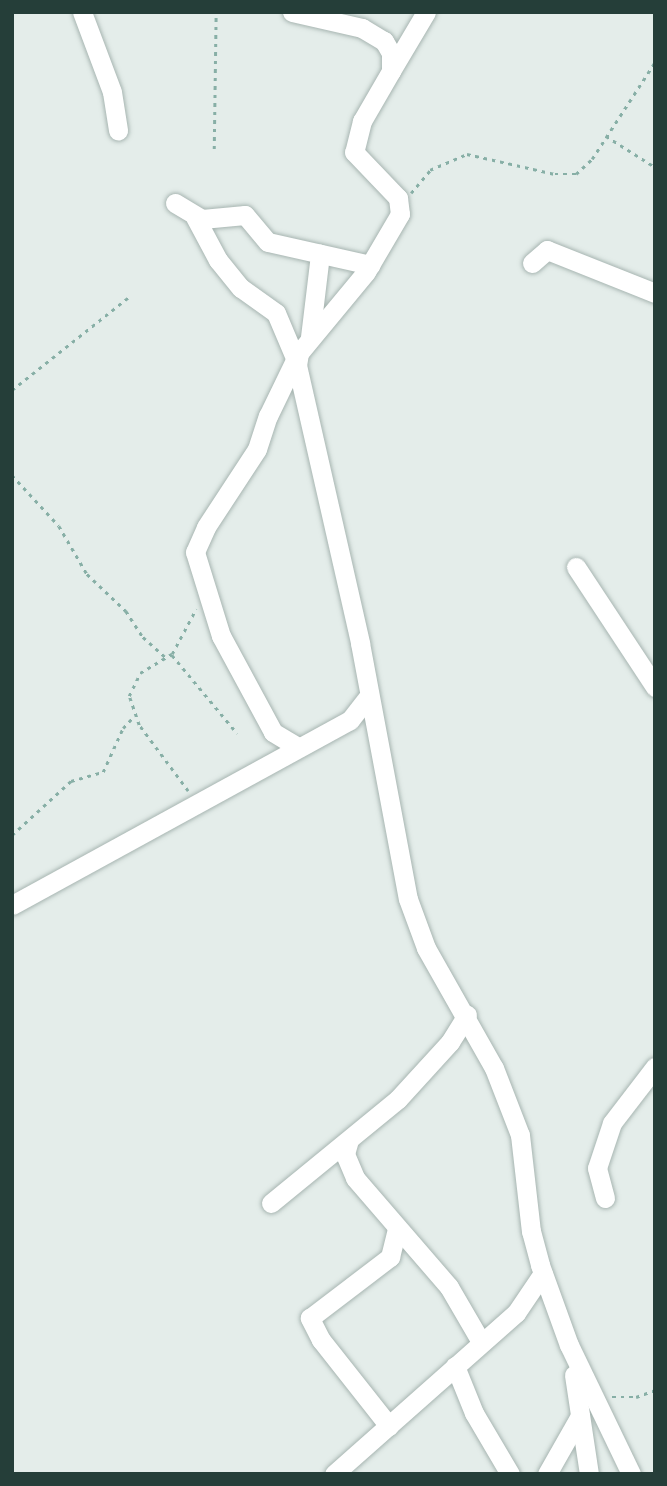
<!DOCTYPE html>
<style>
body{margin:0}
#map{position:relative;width:667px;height:1486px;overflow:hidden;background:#e4edea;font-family:"Sofia Sans Condensed",sans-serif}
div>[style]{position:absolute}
.path>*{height:2.5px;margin-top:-1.25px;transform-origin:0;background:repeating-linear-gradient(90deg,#87afa6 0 3.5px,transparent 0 8.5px)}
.roads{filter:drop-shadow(0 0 2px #a7b5b1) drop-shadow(0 0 2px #a7b5b1)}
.minor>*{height:19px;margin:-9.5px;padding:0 9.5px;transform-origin:9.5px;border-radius:9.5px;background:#fff}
span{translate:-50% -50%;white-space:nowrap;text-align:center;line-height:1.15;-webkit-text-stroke:5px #f5f9f8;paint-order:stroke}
.frame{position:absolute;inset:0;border:14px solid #253e39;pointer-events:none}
</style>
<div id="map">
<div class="path">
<i style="left:606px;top:136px;width:58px;rotate:32.3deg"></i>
<i style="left:214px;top:149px;width:137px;rotate:-89.2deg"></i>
<i style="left:411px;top:193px;width:30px;rotate:-50deg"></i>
<i style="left:430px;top:170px;width:40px;rotate:-23.4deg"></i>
<i style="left:467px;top:154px;width:90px;rotate:12.8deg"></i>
<i style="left:555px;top:174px;width:21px"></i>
<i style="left:576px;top:174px;width:22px;rotate:-43deg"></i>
<i style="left:592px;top:159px;width:116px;rotate:-57deg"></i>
<i style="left:12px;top:390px;width:149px;rotate:-38.5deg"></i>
<i style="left:12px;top:475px;width:69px;rotate:47.3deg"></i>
<i style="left:59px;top:526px;width:56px;rotate:59.7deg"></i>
<i style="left:87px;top:574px;width:54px;rotate:43.5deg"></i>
<i style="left:126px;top:611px;width:31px;rotate:57deg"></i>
<i style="left:143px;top:637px;width:31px;rotate:42deg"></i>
<i style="left:172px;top:655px;width:102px;rotate:50.2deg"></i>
<i style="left:188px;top:791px;width:82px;rotate:-126.6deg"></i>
<i style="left:139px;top:725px;width:31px;rotate:-109deg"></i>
<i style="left:129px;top:696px;width:25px;rotate:-64deg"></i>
<i style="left:140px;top:673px;width:37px;rotate:-31deg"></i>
<i style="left:172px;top:654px;width:51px;rotate:-61.9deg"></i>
<i style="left:12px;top:835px;width:80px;rotate:-42.5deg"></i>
<i style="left:71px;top:781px;width:33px;rotate:-16deg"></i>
<i style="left:103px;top:772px;width:48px;rotate:-65.6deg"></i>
<i style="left:123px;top:728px;width:16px;rotate:-47deg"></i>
<i style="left:612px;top:1397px;width:24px"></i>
<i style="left:636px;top:1397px;width:20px;rotate:-20deg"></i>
</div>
<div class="roads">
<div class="minor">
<i style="left:82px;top:12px;width:85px;rotate:69.4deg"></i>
<i style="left:112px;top:92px;width:39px;rotate:81deg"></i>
<i style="left:292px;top:12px;width:72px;rotate:12.9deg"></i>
<i style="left:362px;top:28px;width:26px;rotate:31deg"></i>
<i style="left:384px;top:41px;width:14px;rotate:60deg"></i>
<i style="left:391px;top:53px;width:18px;rotate:90deg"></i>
<i style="left:391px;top:71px;width:58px;rotate:120.1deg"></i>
<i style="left:362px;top:121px;width:32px;rotate:104deg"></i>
<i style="left:354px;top:152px;width:64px;rotate:46.3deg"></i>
<i style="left:398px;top:198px;width:16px;rotate:83deg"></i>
<i style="left:400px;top:214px;width:67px;rotate:120.4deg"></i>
<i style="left:366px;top:272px;width:105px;rotate:129.6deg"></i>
<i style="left:299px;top:353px;width:12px;rotate:99deg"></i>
<i style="left:297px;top:365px;width:285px;rotate:77.2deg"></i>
<i style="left:360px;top:643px;width:260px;rotate:79.4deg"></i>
<i style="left:408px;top:899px;width:52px;rotate:69.8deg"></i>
<i style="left:426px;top:948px;width:138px;rotate:60.5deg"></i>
<i style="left:494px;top:1068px;width:72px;rotate:68.8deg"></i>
<i style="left:520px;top:1135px;width:97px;rotate:83.5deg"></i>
<i style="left:531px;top:1231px;width:35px;rotate:75deg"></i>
<i style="left:540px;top:1265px;width:85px;rotate:70.1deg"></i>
<i style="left:569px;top:1345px;width:143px;rotate:64.3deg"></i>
<i style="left:391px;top:71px;width:69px;rotate:-59.3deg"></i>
<i style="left:175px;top:203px;width:31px;rotate:31deg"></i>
<i style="left:202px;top:219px;width:43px;rotate:-5.3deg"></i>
<i style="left:245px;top:215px;width:35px;rotate:50deg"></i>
<i style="left:268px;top:242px;width:105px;rotate:12.7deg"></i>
<i style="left:195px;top:217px;width:49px;rotate:61.9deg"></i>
<i style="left:218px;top:260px;width:36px;rotate:51deg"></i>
<i style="left:241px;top:288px;width:43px;rotate:35.5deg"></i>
<i style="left:276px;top:313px;width:49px;rotate:67.1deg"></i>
<i style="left:532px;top:263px;width:20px;rotate:-41deg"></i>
<i style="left:547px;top:250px;width:116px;rotate:21.7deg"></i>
<i style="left:310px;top:337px;width:84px;rotate:-83.1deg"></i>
<i style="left:576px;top:567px;width:144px;rotate:56.6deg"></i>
<i style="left:296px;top:746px;width:27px;rotate:-149deg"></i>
<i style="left:273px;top:732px;width:109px;rotate:-118.4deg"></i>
<i style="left:221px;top:636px;width:88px;rotate:-107.2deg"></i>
<i style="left:195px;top:552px;width:27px;rotate:-66deg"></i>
<i style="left:206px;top:527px;width:93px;rotate:-56.8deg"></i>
<i style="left:257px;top:449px;width:35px;rotate:-72deg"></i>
<i style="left:268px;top:416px;width:69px;rotate:-64.2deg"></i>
<i style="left:12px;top:905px;width:385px;rotate:-28.7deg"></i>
<i style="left:350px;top:720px;width:29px;rotate:-52deg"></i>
<i style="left:349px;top:1140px;width:15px;rotate:106deg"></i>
<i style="left:345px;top:1154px;width:26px;rotate:67deg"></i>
<i style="left:355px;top:1178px;width:144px;rotate:49.2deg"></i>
<i style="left:449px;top:1287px;width:64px;rotate:59.8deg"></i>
<i style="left:605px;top:1198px;width:31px;rotate:-105deg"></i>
<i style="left:597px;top:1168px;width:47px;rotate:-71.6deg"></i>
<i style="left:612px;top:1123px;width:71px;rotate:-52.5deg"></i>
<i style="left:271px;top:1203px;width:164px;rotate:-39.3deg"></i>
<i style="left:398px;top:1099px;width:77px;rotate:-47.6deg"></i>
<i style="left:450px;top:1042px;width:32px;rotate:-58deg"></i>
<i style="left:455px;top:1366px;width:51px;rotate:68deg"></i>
<i style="left:474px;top:1413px;width:71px;rotate:59.5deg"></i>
<i style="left:574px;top:1375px;width:100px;rotate:81.4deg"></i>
<i style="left:389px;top:1426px;width:110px;rotate:-128.3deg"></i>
<i style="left:321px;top:1340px;width:25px;rotate:-117deg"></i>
<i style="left:310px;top:1318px;width:101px;rotate:-37.3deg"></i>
<i style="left:390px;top:1257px;width:30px;rotate:-76deg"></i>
<i style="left:334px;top:1474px;width:243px;rotate:-41.5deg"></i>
<i style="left:516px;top:1313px;width:48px;rotate:-56deg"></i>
<i style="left:547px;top:1474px;width:67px;rotate:-60.4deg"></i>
</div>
</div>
<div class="frame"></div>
</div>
